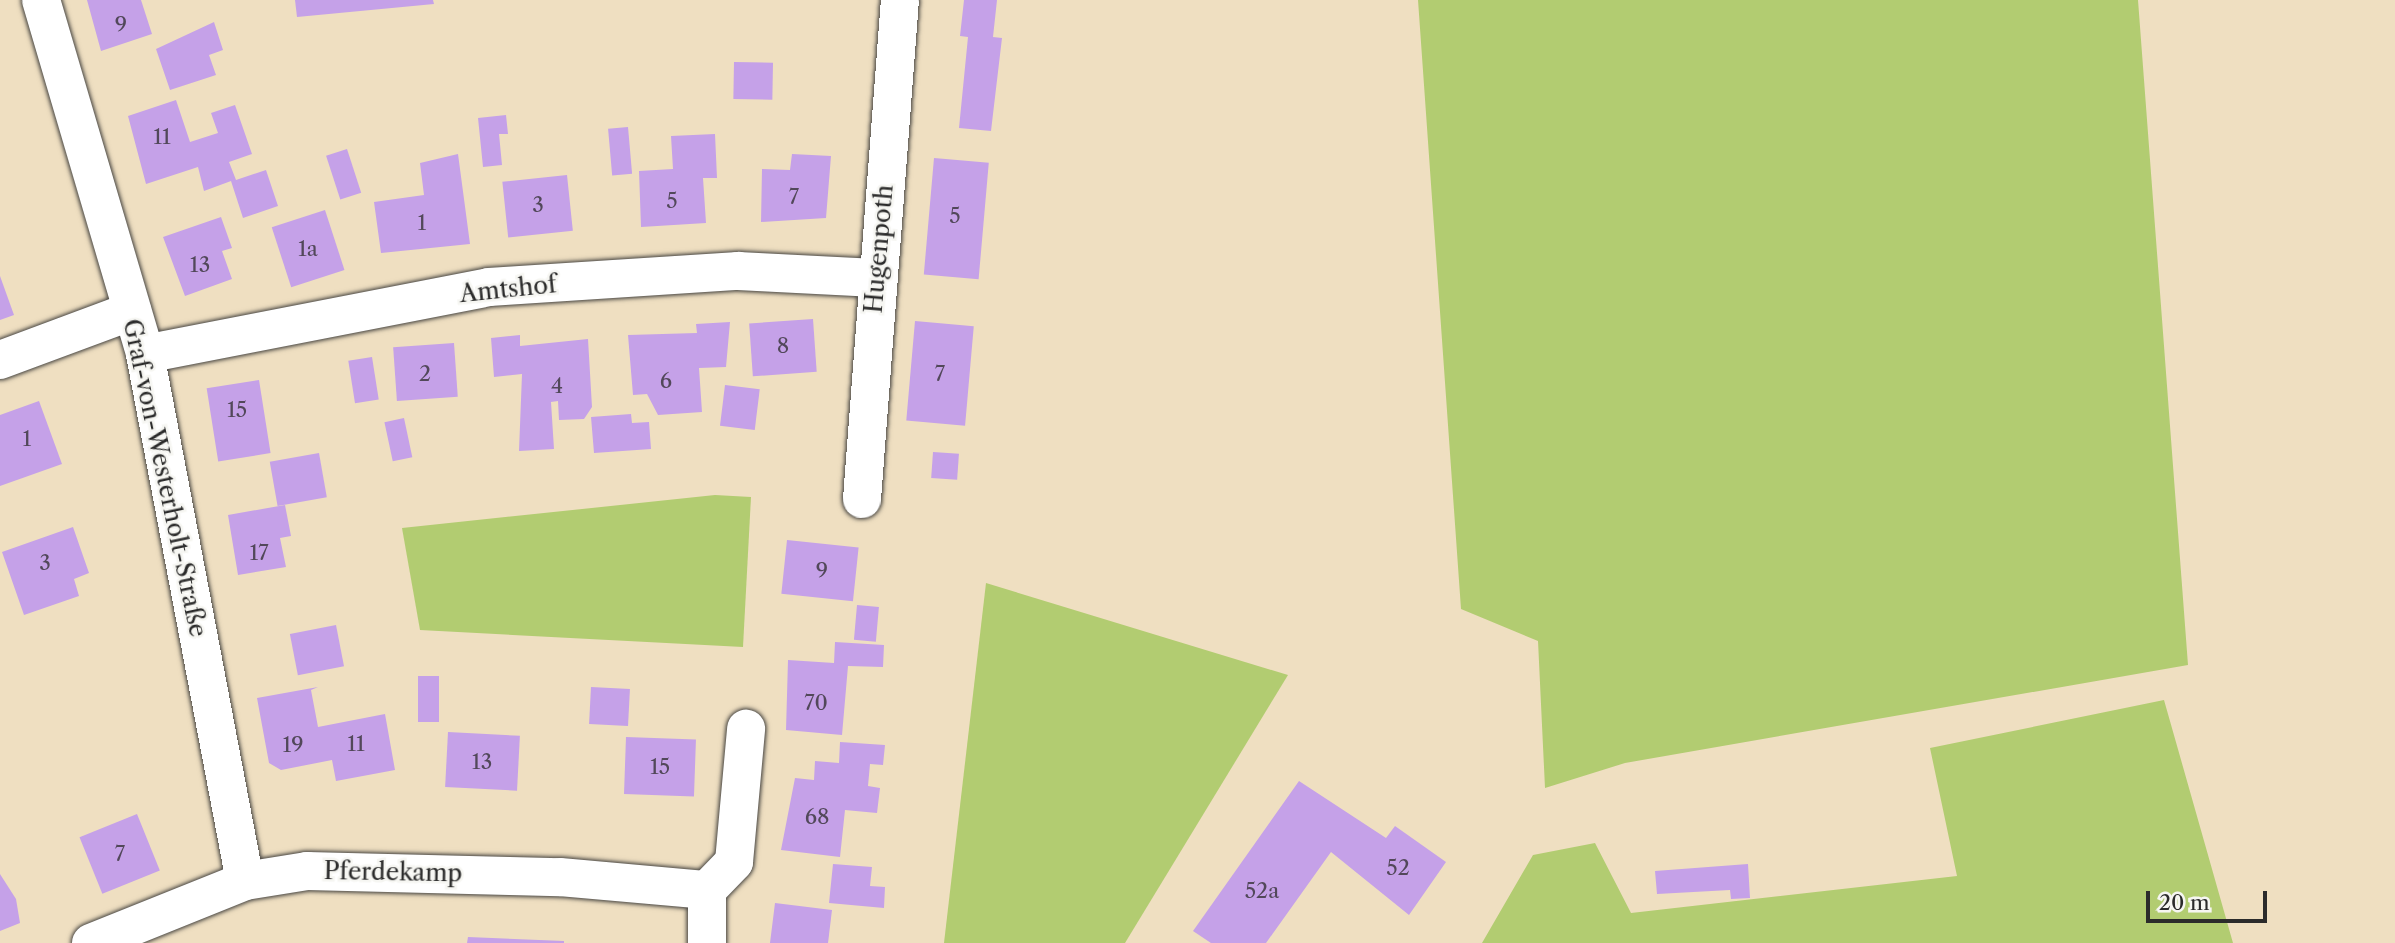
<!DOCTYPE html>
<meta charset="utf-8">
<style>
body{margin:0}
#map{position:relative;width:2395px;height:943px;overflow:hidden;background:#efdfc1;font-family:"Libre Caslon Text",serif}
div>[style]{position:absolute}
.green>*{inset:0;background:#b2cc71}
.building>*{inset:0;background:#c5a1e8;transform-origin:0 0}
.roads{filter:drop-shadow(0 0 2px #484642) drop-shadow(0 0 2px #484642)}
.minor>*{height:38px;margin:-19px;padding:0 19px;transform-origin:19px;border-radius:19px;background:#fff}
span{translate:-50% -50%;white-space:nowrap;text-align:center;line-height:1.15;-webkit-text-stroke:5px #f6f6f2;paint-order:stroke}
.number-label{font-size:21px;color:#52485a}
.number-label span{-webkit-text-stroke-width:0}
.street-label{font-size:24px;color:#2b2b2b}
.scale{position:absolute;left:2146px;top:891px;width:121px;height:32px;box-sizing:border-box;border:4px solid #2b2b2b;border-top:0;padding-left:9px;font-size:21px;line-height:24px;white-space:nowrap;color:#2b2b2b;-webkit-text-stroke:5px #f6f6f2;paint-order:stroke}
</style>
<div id="map">
<div class="green">
<i style="clip-path:polygon(1418px 0,2138px 0,2188px 665px,1625px 763px,1545px 788px,1538px 641px,1461px 609px)"></i>
<i style="clip-path:polygon(715px 495px,751px 497px,743px 647px,420px 630px,402px 528px)"></i>
<i style="clip-path:polygon(986px 583px,1288px 675px,1125px 943px,944px 943px)"></i>
<i style="clip-path:polygon(2164px 700px,2233px 943px,1482px 943px,1533px 855px,1595px 843px,1631px 913px,1957px 876px,1930px 748px)"></i>
</div>
<div class="building">
<i style="clip-path:polygon(87px 0,141px 0,152px 34px,101px 51px)"></i>
<i style="clip-path:polygon(295px 0,433px 0,434px 4px,297px 17px)"></i>
<i style="clip-path:polygon(964px 0,997px 0,993px 37px,1002px 38px,991px 131px,959px 128px,968px 37px,960px 36px)"></i>
<i style="clip-path:polygon(214px 22px,223px 50px,209px 55px,216px 75px,170px 90px,156px 49px)"></i>
<i style="left:734px;top:62px;width:39px;height:37px;rotate:1deg"></i>
<i style="clip-path:polygon(176px 100px,190px 142px,218px 133px,211px 113px,235px 105px,252px 154px,229px 162px,236px 180px,266px 170px,278px 206px,243px 218px,231px 181px,204px 191px,198px 167px,146px 184px,128px 116px)"></i>
<i style="clip-path:polygon(506px 115px,508px 134px,499px 134px,502px 165px,483px 167px,478px 118px)"></i>
<i style="left:628px;top:127px;width:47px;height:20px;rotate:85deg"></i>
<i style="clip-path:polygon(715px 134px,717px 178px,703px 178px,706px 223px,641px 227px,639px 171px,673px 169px,671px 136px)"></i>
<i style="left:347px;top:149px;width:46px;height:22px;rotate:72deg"></i>
<i style="clip-path:polygon(458px 154px,470px 244px,381px 253px,374px 202px,424px 195px,420px 163px)"></i>
<i style="clip-path:polygon(792px 154px,831px 156px,826px 218px,761px 222px,762px 169px,790px 170px)"></i>
<i style="left:934px;top:158px;width:55px;height:117px;rotate:5deg"></i>
<i style="left:567px;top:175px;width:56px;height:65px;rotate:84deg"></i>
<i style="left:325px;top:210px;width:63px;height:56px;rotate:72deg"></i>
<i style="clip-path:polygon(221px 217px,232px 248px,222px 251px,232px 279px,185px 296px,163px 237px)"></i>
<i style="clip-path:polygon(0 276px,14px 315px,0 320px)"></i>
<i style="left:813px;top:319px;width:53px;height:64px;rotate:86deg"></i>
<i style="left:915px;top:321px;width:59px;height:100px;rotate:5deg"></i>
<i style="clip-path:polygon(730px 322px,726px 367px,699px 368px,702px 412px,658px 415px,647px 394px,633px 395px,628px 335px,697px 333px,696px 324px)"></i>
<i style="clip-path:polygon(520px 335px,520px 346px,588px 339px,592px 407px,584px 419px,559px 420px,558px 401px,551px 402px,554px 449px,519px 451px,522px 374px,494px 377px,491px 338px)"></i>
<i style="left:454px;top:343px;width:54px;height:61px;rotate:86deg"></i>
<i style="left:372px;top:357px;width:43px;height:24px;rotate:81deg"></i>
<i style="left:259px;top:380px;width:74px;height:53px;rotate:81deg"></i>
<i style="left:725px;top:385px;width:35px;height:41px;rotate:7deg"></i>
<i style="clip-path:polygon(39px 401px,62px 464px,0 486px,0 415px)"></i>
<i style="clip-path:polygon(631px 414px,632px 423px,649px 422px,651px 449px,594px 453px,591px 417px)"></i>
<i style="left:404px;top:418px;width:40px;height:20px;rotate:78deg"></i>
<i style="left:933px;top:452px;width:26px;height:26px;rotate:4deg"></i>
<i style="left:319px;top:453px;width:45px;height:50px;rotate:80deg"></i>
<i style="clip-path:polygon(285px 505px,291px 536px,280px 538px,286px 567px,238px 575px,228px 515px)"></i>
<i style="clip-path:polygon(73px 527px,89px 573px,74px 579px,79px 596px,24px 615px,2px 552px)"></i>
<i style="left:787px;top:540px;width:72px;height:54px;rotate:6deg"></i>
<i style="left:857px;top:605px;width:22px;height:35px;rotate:5deg"></i>
<i style="left:336px;top:625px;width:42px;height:47px;rotate:79deg"></i>
<i style="clip-path:polygon(835px 642px,884px 645px,883px 667px,848px 666px,842px 735px,786px 730px,788px 660px,834px 663px)"></i>
<i style="left:418px;top:676px;width:21px;height:46px"></i>
<i style="clip-path:polygon(318px 687px,311px 690px,318px 727px,385px 714px,395px 770px,336px 781px,332px 760px,281px 770px,269px 763px,257px 698px)"></i>
<i style="left:591px;top:687px;width:39px;height:37px;rotate:3deg"></i>
<i style="left:448px;top:732px;width:72px;height:55px;rotate:3deg"></i>
<i style="left:626px;top:737px;width:70px;height:57px;rotate:2deg"></i>
<i style="clip-path:polygon(840px 742px,885px 745px,883px 765px,870px 764px,868px 786px,880px 788px,877px 813px,845px 810px,840px 857px,781px 850px,795px 778px,814px 780px,815px 761px,839px 763px)"></i>
<i style="clip-path:polygon(1299px 781px,1386px 838px,1395px 826px,1446px 862px,1409px 915px,1331px 852px,1266px 943px,1211px 943px,1193px 931px)"></i>
<i style="left:137px;top:814px;width:61px;height:62px;rotate:68deg"></i>
<i style="clip-path:polygon(833px 864px,872px 867px,870px 886px,885px 887px,884px 908px,829px 903px)"></i>
<i style="clip-path:polygon(1748px 864px,1750px 898px,1731px 899px,1730px 890px,1657px 894px,1655px 871px)"></i>
<i style="clip-path:polygon(0 874px,16px 899px,20px 923px,0 931px)"></i>
<i style="clip-path:polygon(775px 903px,832px 910px,828px 943px,770px 943px)"></i>
<i style="clip-path:polygon(468px 937px,564px 941px,564px 943px,467px 943px)"></i>
</div>
<div class="roads">
<div class="minor">
<i style="left:41px;top:0;width:369px;rotate:73.6deg"></i>
<i style="left:145px;top:354px;width:536px;rotate:79.26deg"></i>
<i style="left:145px;top:354px;width:350px;rotate:-11deg"></i>
<i style="left:489px;top:287px;width:250px;rotate:-3.7deg"></i>
<i style="left:738px;top:271px;width:138px;rotate:2.9deg"></i>
<i style="left:0;top:360px;width:141px;rotate:-20.4deg"></i>
<i style="left:862px;top:499px;width:500px;rotate:-85.65deg"></i>
<i style="left:707px;top:890px;width:39px;rotate:-46deg"></i>
<i style="left:734px;top:862px;width:134px;rotate:-84.8deg"></i>
<i style="left:91px;top:943px;width:166px;rotate:-21.9deg"></i>
<i style="left:245px;top:881px;width:63px;rotate:-9.2deg"></i>
<i style="left:307px;top:871px;width:253px;rotate:1.4deg"></i>
<i style="left:560px;top:877px;width:148px;rotate:5.1deg"></i>
<i style="left:707px;top:943px;width:53px;rotate:-90deg"></i>
</div>
</div>
<div class="number-label">
<span style="left:121px;top:25px">9</span>
<span style="left:162px;top:137px">11</span>
<span style="left:794px;top:197px">7</span>
<span style="left:672px;top:201px">5</span>
<span style="left:538px;top:205px">3</span>
<span style="left:955px;top:216px">5</span>
<span style="left:422px;top:223px">1</span>
<span style="left:308px;top:249px">1a</span>
<span style="left:200px;top:265px">13</span>
<span style="left:783px;top:346px">8</span>
<span style="left:425px;top:374px">2</span>
<span style="left:940px;top:374px">7</span>
<span style="left:666px;top:381px">6</span>
<span style="left:557px;top:386px">4</span>
<span style="left:237px;top:410px">15</span>
<span style="left:27px;top:439px">1</span>
<span style="left:259px;top:553px">17</span>
<span style="left:45px;top:563px">3</span>
<span style="left:822px;top:571px">9</span>
<span style="left:816px;top:703px">70</span>
<span style="left:356px;top:744px">11</span>
<span style="left:293px;top:745px">19</span>
<span style="left:482px;top:762px">13</span>
<span style="left:660px;top:767px">15</span>
<span style="left:817px;top:817px">68</span>
<span style="left:120px;top:854px">7</span>
<span style="left:1398px;top:868px">52</span>
<span style="left:1262px;top:891px">52a</span>
</div>
<div class="street-label">
<span style="left:879px;top:249px;rotate:-85deg">Hugenpoth</span>
<span style="left:508px;top:289px;rotate:-6deg">Amtshof</span>
<span style="left:165px;top:478px;rotate:78deg">Graf-von-Westerholt-Straße</span>
<span style="left:393px;top:872px;rotate:1deg">Pferdekamp</span>
</div>
<div class="scale">20 m</div>
</div>
